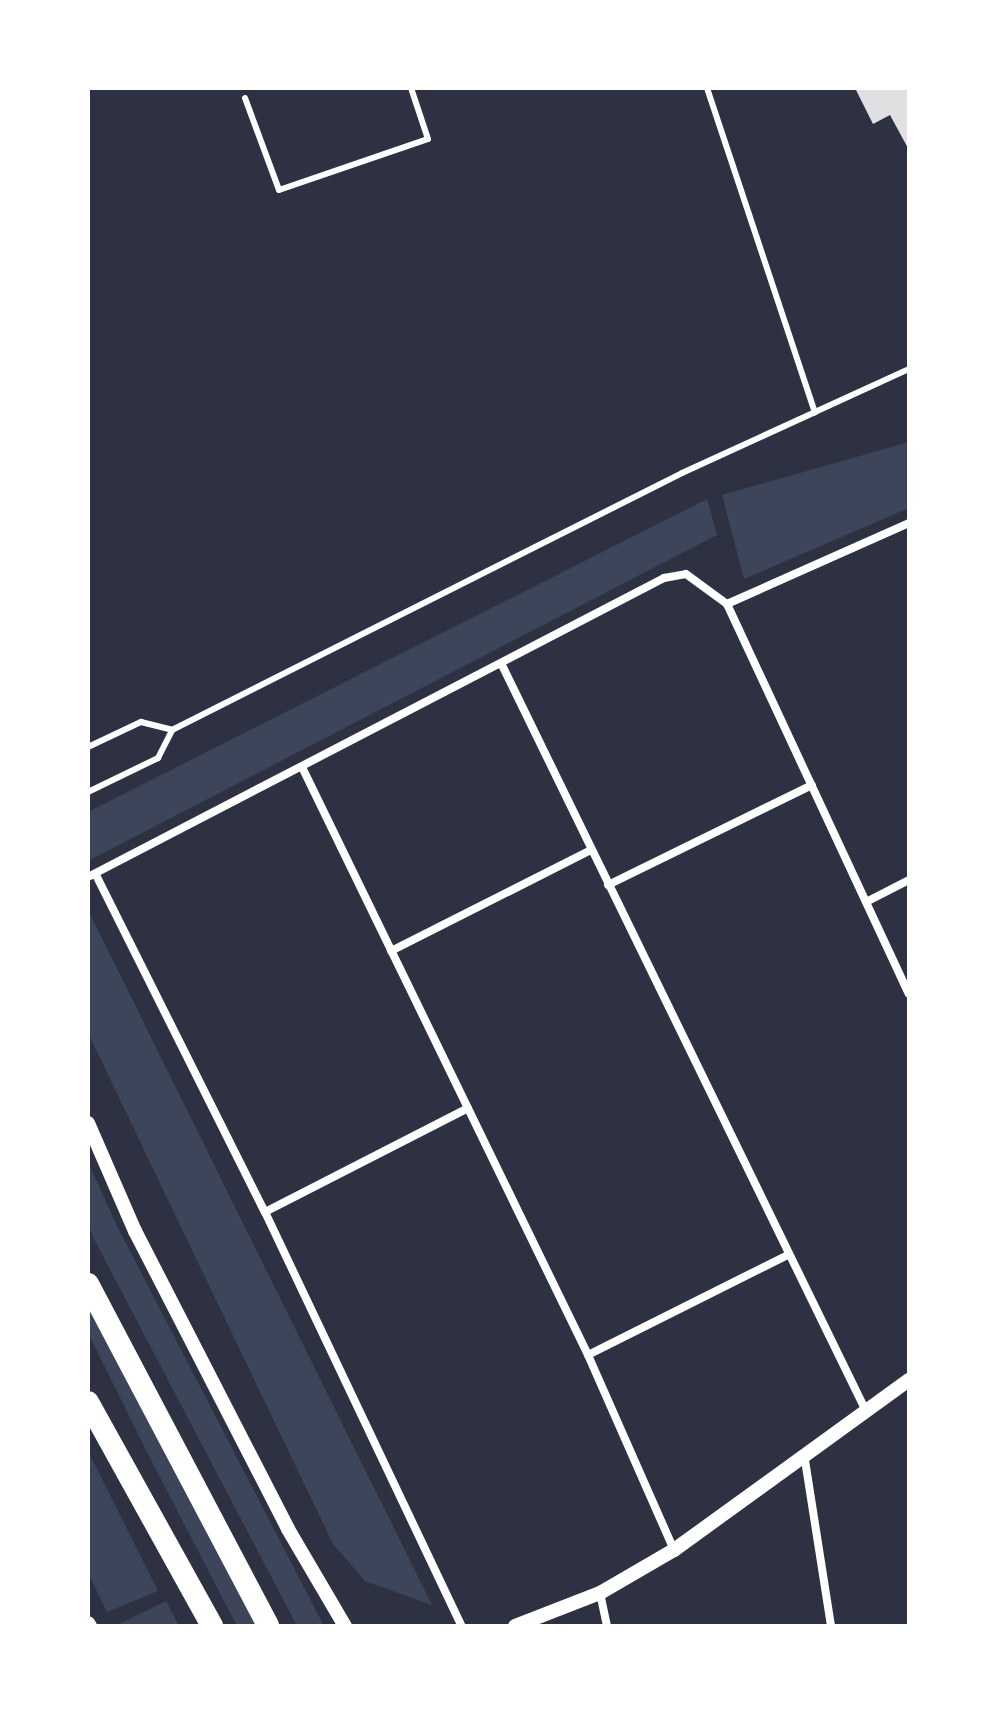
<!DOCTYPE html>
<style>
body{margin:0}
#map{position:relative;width:997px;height:1714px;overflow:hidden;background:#2d3142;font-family:Poppins,sans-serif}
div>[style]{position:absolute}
.green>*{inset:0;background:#3c4559}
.building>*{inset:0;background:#e0e0e3}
.service>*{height:6px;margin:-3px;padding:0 3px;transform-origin:3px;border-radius:3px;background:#fff}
.minor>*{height:8px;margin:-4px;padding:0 4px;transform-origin:4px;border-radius:4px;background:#fff}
.tertiary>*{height:14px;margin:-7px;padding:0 7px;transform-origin:7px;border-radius:7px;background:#fff}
.trunk>*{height:22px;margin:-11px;padding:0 11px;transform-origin:11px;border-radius:11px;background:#fff}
span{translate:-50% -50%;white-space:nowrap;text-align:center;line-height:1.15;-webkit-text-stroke:8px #fff;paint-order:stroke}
.frame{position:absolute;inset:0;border:90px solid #fff;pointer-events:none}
</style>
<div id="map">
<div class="green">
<i style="clip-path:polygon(909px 442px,909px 508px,744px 579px,722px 495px)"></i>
<i style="clip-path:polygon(707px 499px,717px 535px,88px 861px,88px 812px)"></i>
<i style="clip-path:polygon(88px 910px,432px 1605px,365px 1581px,333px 1544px,88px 1033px)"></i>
<i style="clip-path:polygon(88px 1162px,117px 1226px,324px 1626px,297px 1626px,94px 1239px,88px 1225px)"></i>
<i style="clip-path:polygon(88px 1296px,210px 1539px,256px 1626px,237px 1626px,150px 1458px,88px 1333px)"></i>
<i style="clip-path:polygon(88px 1451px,158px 1591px,107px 1612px,88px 1573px)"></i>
<i style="clip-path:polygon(166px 1601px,179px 1626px,115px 1626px)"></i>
</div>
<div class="building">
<i style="clip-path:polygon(855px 88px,909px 88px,909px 150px,890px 115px,873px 124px)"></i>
</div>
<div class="service">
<i style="left:707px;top:88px;width:342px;rotate:71.6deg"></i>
<i style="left:815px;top:412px;width:103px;rotate:-24.6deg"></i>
<i style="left:245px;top:98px;width:98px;rotate:69.7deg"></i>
<i style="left:279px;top:190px;width:157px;rotate:-18.9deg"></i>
<i style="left:428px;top:139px;width:54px;rotate:-108.4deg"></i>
<i style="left:88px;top:747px;width:59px;rotate:-25.3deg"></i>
<i style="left:141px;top:722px;width:32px;rotate:14deg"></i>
<i style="left:88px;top:792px;width:78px;rotate:-25.9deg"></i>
<i style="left:158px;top:758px;width:31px;rotate:-63deg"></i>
<i style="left:172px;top:730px;width:571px;rotate:-26.74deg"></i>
<i style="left:682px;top:473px;width:146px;rotate:-24.6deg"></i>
</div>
<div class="minor">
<i style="left:727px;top:604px;width:430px;rotate:65deg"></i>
<i style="left:501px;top:663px;width:830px;rotate:63.99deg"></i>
<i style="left:302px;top:767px;width:654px;rotate:64.06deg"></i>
<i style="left:588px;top:1355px;width:213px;rotate:66.2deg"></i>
<i style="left:96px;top:875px;width:377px;rotate:63.4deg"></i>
<i style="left:265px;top:1212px;width:458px;rotate:64.6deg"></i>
<i style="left:88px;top:877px;width:649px;rotate:-27.43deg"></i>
<i style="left:664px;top:578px;width:22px;rotate:-10deg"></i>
<i style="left:686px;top:574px;width:51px;rotate:36.2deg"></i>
<i style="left:727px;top:604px;width:199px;rotate:-24deg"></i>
<i style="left:608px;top:885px;width:227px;rotate:-26.1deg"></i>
<i style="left:868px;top:901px;width:46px;rotate:-27.1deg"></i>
<i style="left:391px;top:951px;width:224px;rotate:-26.8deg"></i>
<i style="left:265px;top:1212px;width:228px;rotate:-27.1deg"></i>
<i style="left:588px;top:1355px;width:224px;rotate:-26.6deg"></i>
<i style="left:805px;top:1460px;width:168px;rotate:81.1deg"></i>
<i style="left:600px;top:1593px;width:34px;rotate:78deg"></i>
</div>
<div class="tertiary">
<i style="left:88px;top:1123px;width:118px;rotate:66.5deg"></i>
<i style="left:135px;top:1231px;width:335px;rotate:62.8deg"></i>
<i style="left:288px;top:1529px;width:113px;rotate:59.6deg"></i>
<i style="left:88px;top:1623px;width:4px;rotate:56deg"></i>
<i style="left:515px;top:1626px;width:91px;rotate:-21.2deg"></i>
<i style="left:600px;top:1593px;width:86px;rotate:-30.2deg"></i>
<i style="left:674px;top:1550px;width:290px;rotate:-35.9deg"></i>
</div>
<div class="trunk">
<i style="left:88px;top:1284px;width:386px;rotate:62.2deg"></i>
<i style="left:88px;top:1402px;width:256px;rotate:61deg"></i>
</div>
<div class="frame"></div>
</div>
